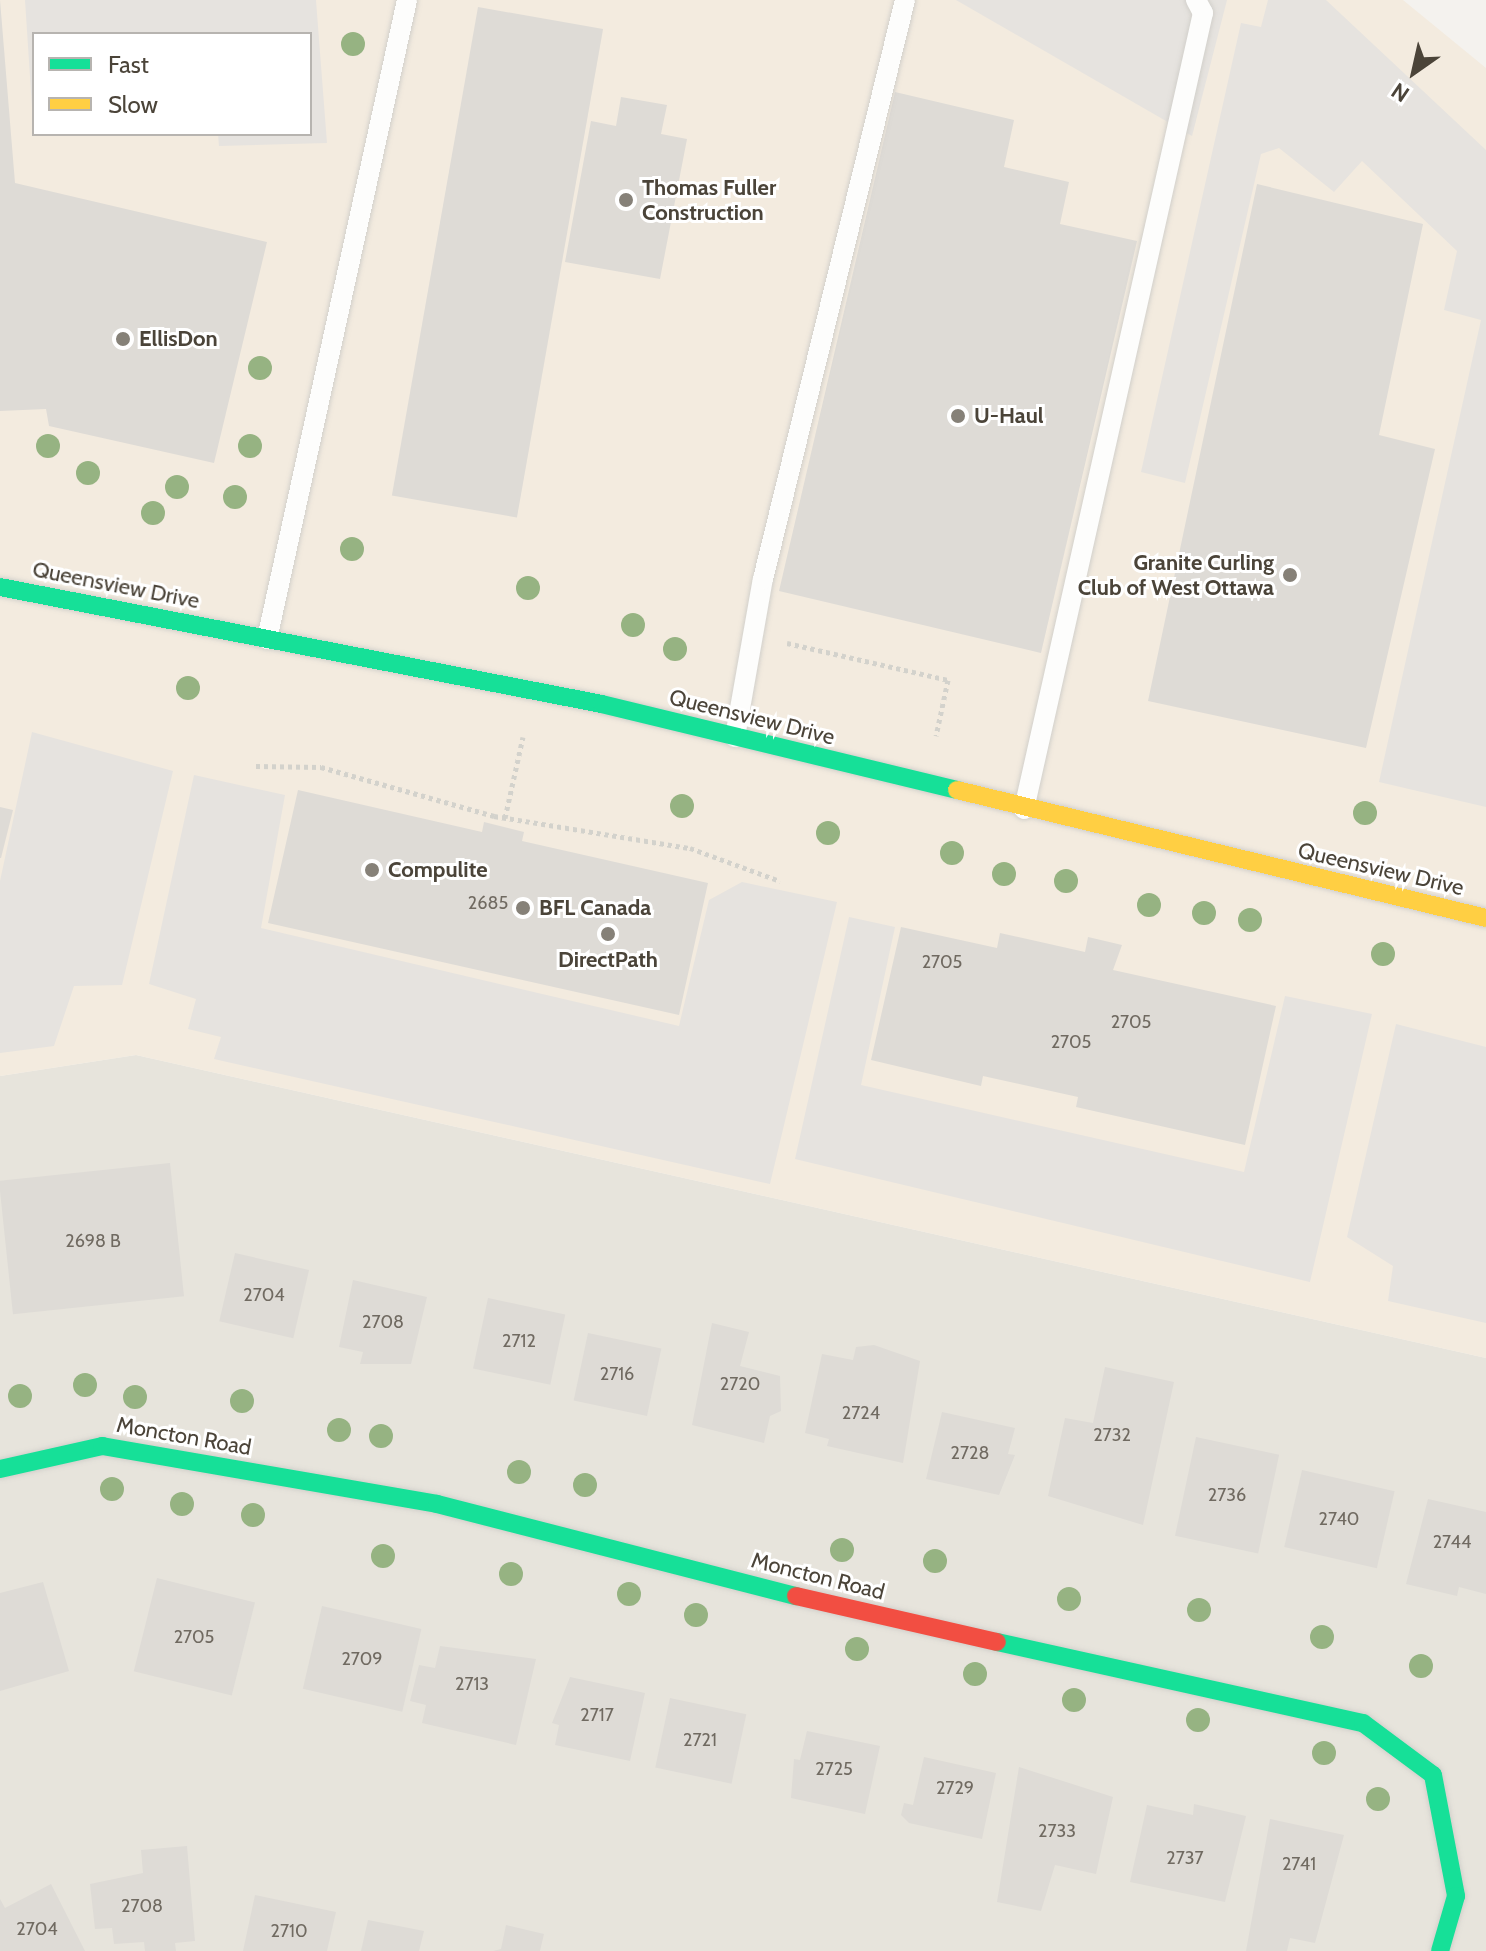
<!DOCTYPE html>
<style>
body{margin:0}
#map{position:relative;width:1486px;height:1951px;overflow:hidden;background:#f4f2ee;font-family:Cabin,sans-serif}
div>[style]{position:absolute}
.residential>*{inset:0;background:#e7e4dc}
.commercial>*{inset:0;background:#f3ebdf}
.parking>*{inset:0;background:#e6e3df}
.building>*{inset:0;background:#dedbd6;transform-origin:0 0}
.path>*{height:5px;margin-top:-2.5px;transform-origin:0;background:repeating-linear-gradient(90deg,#d3d2cc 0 4px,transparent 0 8px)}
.roads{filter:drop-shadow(0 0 2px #d2d0cb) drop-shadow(0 0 2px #d2d0cb)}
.lane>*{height:20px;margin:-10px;padding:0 10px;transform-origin:10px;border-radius:10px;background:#fdfdfc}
.fast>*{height:18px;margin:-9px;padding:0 9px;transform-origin:9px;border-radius:9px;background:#16e098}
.slow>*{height:18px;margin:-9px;padding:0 9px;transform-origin:9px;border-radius:9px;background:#ffcf43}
.jam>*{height:18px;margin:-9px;padding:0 9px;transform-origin:9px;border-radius:9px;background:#f24e42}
.trees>*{width:24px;height:24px;margin:-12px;border-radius:50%;background:#96b382}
.dots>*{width:22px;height:22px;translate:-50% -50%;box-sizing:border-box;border:4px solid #fff;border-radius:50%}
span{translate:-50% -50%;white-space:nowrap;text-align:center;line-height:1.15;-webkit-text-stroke:6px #fff;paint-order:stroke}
.number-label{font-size:18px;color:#706a61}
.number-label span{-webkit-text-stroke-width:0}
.poi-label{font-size:22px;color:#4b4439;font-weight:700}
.left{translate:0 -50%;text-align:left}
.right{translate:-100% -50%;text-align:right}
.street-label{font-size:22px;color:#4b4439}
.legend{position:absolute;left:32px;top:32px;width:280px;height:104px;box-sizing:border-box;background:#fff;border:2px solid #b7b4b0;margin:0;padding:10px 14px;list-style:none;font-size:24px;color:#4b4439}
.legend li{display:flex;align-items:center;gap:16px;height:40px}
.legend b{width:40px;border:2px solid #b7b4b0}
.north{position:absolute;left:1374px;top:32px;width:80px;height:80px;-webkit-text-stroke:6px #fff;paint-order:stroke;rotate:214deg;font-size:22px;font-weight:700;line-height:32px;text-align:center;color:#4b4439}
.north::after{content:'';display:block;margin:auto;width:28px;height:36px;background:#4b4439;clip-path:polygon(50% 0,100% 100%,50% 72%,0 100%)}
</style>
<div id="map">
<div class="residential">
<i style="clip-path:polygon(136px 1055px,1486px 1358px,1486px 1951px,0 1951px,0 1076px)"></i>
</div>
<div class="commercial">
<i style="clip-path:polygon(evenodd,0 0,1403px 0,1486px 68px,1486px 1358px,136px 1055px,0 1076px,0 0,34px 34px,310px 34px,310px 134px,34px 134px,34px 34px)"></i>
</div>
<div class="parking">
<i style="clip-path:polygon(25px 0,316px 0,327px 143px,219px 146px,218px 134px,310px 134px,310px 34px,34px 34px,33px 123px)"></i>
<i style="clip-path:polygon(956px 0,1227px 0,1192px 136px)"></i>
<i style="clip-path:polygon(1268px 0,1326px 0,1486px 150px,1486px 807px,1379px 782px,1481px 320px,1444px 310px,1457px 251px,1362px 161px,1334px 192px,1279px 148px,1261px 154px,1185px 483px,1141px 472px,1241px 23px,1261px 27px)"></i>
<i style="clip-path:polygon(32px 732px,173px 771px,122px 985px,74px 986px,54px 1046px,0 1053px,0 881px)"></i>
<i style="clip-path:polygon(194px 775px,285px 795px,261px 928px,679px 1026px,709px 900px,742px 882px,837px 902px,770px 1184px,214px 1059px,221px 1037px,188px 1029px,196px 999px,149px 984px)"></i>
<i style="clip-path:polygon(849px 917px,895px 927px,861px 1085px,1244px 1172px,1285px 996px,1372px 1014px,1310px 1282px,795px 1159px)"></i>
<i style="clip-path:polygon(1396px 1024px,1486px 1047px,1486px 1323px,1388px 1301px,1393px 1266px,1347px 1237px)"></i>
</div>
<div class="building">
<i style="clip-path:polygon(0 0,15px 183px,267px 242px,214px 463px,49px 426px,46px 409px,0 411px)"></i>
<i style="left:478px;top:7px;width:127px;height:496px;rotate:10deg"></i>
<i style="clip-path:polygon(895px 92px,1014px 120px,1004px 167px,1069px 182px,1060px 224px,1137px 241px,1041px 653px,779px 591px)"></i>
<i style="clip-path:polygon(621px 97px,667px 105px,661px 134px,687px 139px,660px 279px,565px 262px,591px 121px,616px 126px)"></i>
<i style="clip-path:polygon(1257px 184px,1423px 224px,1379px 435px,1435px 449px,1366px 748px,1148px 701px)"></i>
<i style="clip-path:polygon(298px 790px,482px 832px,484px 822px,524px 832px,522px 841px,708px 883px,679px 1015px,268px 923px)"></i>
<i style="clip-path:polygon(0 807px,13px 810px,1px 858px,0 858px)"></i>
<i style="clip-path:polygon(901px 927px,997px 948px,1000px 933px,1085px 952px,1088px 937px,1122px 945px,1113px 970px,1276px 1006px,1245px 1145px,1076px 1107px,1078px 1097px,983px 1076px,981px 1086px,871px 1060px)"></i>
<i style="left:170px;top:1163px;width:134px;height:172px;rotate:84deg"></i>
<i style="left:235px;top:1253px;width:76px;height:70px;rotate:13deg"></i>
<i style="clip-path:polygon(353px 1280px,427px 1297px,411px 1364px,360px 1364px,363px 1352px,339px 1347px)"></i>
<i style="left:488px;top:1298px;width:79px;height:72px;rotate:12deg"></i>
<i style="clip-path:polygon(712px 1323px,749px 1332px,740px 1366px,780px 1376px,781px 1411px,770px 1416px,764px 1443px,692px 1425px)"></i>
<i style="left:588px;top:1333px;width:75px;height:69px;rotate:12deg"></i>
<i style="clip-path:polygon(874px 1345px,920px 1361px,903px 1463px,827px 1446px,829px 1439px,805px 1433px,822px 1354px,853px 1360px,856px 1347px)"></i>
<i style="clip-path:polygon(1105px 1367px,1174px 1382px,1143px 1525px,1048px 1496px,1065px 1418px,1093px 1423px)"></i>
<i style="clip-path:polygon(942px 1412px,1015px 1428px,1008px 1454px,1015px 1455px,999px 1495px,926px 1479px)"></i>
<i style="left:1196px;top:1437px;width:85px;height:101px;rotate:12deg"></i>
<i style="left:1302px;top:1470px;width:95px;height:79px;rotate:13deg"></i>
<i style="clip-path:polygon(1428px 1499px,1486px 1512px,1486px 1594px,1459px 1587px,1457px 1596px,1406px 1584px)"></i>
<i style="left:157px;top:1578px;width:101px;height:96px;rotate:14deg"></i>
<i style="clip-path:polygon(43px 1582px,69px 1671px,0 1691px,0 1593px)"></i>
<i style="left:322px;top:1606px;width:102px;height:85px;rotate:13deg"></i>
<i style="clip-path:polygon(440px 1646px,536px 1659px,516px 1745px,422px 1723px,426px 1705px,410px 1701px,419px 1665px,435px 1668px)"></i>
<i style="clip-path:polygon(570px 1677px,645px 1693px,630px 1761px,555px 1745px,559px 1725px,552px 1723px)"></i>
<i style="left:670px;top:1698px;width:78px;height:71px;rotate:12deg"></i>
<i style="clip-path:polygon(807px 1731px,880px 1746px,865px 1814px,791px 1798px,794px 1759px,800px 1760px)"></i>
<i style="clip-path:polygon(924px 1757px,996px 1773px,982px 1839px,909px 1823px,901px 1815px,904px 1803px,913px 1805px)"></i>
<i style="clip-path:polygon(1019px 1767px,1113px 1797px,1096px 1874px,1055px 1865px,1041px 1911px,997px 1902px)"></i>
<i style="clip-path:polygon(1194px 1804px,1246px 1816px,1225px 1902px,1130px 1882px,1147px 1805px,1193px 1815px)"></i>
<i style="clip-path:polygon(1270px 1819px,1344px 1835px,1315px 1943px,1290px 1938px,1287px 1951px,1246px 1951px)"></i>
<i style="clip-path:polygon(187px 1846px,195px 1941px,175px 1943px,176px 1951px,145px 1951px,144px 1942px,114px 1944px,112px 1928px,95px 1929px,90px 1884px,143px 1873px,141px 1850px)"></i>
<i style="clip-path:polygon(51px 1884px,85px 1951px,0 1951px,0 1899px,5px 1908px)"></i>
<i style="clip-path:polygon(255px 1895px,336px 1912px,327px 1951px,243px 1951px)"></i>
<i style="clip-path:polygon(368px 1920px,424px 1931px,419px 1951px,361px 1951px)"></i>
<i style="clip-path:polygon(506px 1925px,544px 1934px,540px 1951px,493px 1951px,501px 1949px)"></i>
</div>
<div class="path">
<i style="left:787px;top:643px;width:165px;rotate:12.9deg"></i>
<i style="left:948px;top:680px;width:57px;rotate:102.1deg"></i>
<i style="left:256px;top:766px;width:65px;rotate:0.9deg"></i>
<i style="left:321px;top:767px;width:180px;rotate:15.8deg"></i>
<i style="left:494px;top:816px;width:199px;rotate:9.3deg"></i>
<i style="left:690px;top:848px;width:96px;rotate:20.1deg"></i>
<i style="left:505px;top:818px;width:83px;rotate:-77.5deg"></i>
</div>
<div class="roads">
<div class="lane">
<i style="left:267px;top:639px;width:654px;rotate:-77.64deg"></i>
<i style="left:735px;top:737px;width:160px;rotate:-80deg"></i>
<i style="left:763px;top:579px;width:596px;rotate:-76.22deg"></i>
<i style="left:1024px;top:809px;width:816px;rotate:-77.33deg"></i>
<i style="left:1203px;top:13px;width:15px;rotate:-118deg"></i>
</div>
<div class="fast">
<i style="left:0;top:587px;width:613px;rotate:11deg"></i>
<i style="left:602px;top:704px;width:365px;rotate:13.6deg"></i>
<i style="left:0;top:1469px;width:105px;rotate:-12.7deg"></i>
<i style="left:102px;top:1446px;width:340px;rotate:9.8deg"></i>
<i style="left:437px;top:1504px;width:371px;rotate:14.4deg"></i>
<i style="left:997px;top:1642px;width:375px;rotate:12.5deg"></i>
<i style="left:1363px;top:1723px;width:87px;rotate:36.6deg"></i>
<i style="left:1433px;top:1775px;width:123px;rotate:79.2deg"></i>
<i style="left:1456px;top:1896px;width:57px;rotate:106.2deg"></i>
</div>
<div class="slow">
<i style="left:957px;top:790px;width:544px;rotate:13.6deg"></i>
</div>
<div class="jam">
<i style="left:796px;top:1596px;width:206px;rotate:12.9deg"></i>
</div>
</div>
<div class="trees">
<i style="left:353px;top:44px"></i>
<i style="left:260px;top:368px"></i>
<i style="left:48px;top:446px"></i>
<i style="left:250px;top:446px"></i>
<i style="left:88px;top:473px"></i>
<i style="left:177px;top:487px"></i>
<i style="left:235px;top:497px"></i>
<i style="left:153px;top:513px"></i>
<i style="left:352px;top:549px"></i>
<i style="left:528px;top:588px"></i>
<i style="left:633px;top:625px"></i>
<i style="left:675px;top:649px"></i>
<i style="left:188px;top:688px"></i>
<i style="left:682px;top:806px"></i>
<i style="left:1365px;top:813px"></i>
<i style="left:828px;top:833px"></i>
<i style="left:952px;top:853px"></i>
<i style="left:1004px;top:874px"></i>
<i style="left:1066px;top:881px"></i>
<i style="left:1149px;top:905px"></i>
<i style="left:1204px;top:913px"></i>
<i style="left:1250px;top:920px"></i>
<i style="left:1383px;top:954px"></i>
<i style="left:85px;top:1385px"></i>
<i style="left:20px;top:1396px"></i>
<i style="left:135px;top:1397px"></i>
<i style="left:242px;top:1401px"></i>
<i style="left:339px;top:1430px"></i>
<i style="left:381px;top:1436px"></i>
<i style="left:519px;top:1472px"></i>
<i style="left:585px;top:1485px"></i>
<i style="left:112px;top:1489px"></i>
<i style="left:182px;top:1504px"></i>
<i style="left:253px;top:1515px"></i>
<i style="left:842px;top:1550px"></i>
<i style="left:383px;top:1556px"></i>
<i style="left:935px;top:1561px"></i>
<i style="left:511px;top:1574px"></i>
<i style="left:629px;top:1594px"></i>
<i style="left:1069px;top:1599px"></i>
<i style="left:1199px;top:1610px"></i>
<i style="left:696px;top:1615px"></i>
<i style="left:1322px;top:1637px"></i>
<i style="left:857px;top:1649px"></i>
<i style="left:1421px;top:1666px"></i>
<i style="left:975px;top:1674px"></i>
<i style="left:1074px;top:1700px"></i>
<i style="left:1198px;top:1720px"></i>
<i style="left:1324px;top:1753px"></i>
<i style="left:1378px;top:1799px"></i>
</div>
<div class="dots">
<i style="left:626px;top:200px;background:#868178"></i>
<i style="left:123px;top:339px;background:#868178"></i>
<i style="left:958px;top:416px;background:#868178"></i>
<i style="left:1290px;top:575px;background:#868178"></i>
<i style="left:372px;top:870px;background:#868178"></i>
<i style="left:523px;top:908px;background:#868178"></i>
<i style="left:608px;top:934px;background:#868178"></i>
</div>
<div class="number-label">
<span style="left:488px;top:903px">2685</span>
<span style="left:942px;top:962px">2705</span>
<span style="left:1131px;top:1022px">2705</span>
<span style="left:1071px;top:1042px">2705</span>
<span style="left:93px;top:1241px">2698 B</span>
<span style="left:264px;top:1295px">2704</span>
<span style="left:383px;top:1322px">2708</span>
<span style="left:519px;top:1341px">2712</span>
<span style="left:617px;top:1374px">2716</span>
<span style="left:740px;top:1384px">2720</span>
<span style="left:861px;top:1413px">2724</span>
<span style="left:1112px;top:1435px">2732</span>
<span style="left:970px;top:1453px">2728</span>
<span style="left:1227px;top:1495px">2736</span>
<span style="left:1339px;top:1519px">2740</span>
<span style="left:1452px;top:1542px">2744</span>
<span style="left:194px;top:1637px">2705</span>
<span style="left:362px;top:1659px">2709</span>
<span style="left:472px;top:1684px">2713</span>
<span style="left:597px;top:1715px">2717</span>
<span style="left:700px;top:1740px">2721</span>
<span style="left:834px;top:1769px">2725</span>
<span style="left:955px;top:1788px">2729</span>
<span style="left:1057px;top:1831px">2733</span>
<span style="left:1185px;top:1858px">2737</span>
<span style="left:1299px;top:1864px">2741</span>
<span style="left:142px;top:1906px">2708</span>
<span style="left:37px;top:1929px">2704</span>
<span style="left:289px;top:1931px">2710</span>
</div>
<div class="poi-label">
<span class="left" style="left:642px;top:200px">Thomas Fuller<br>Construction</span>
<span class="left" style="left:139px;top:339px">EllisDon</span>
<span class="left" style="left:974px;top:416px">U-Haul</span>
<span class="right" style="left:1274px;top:575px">Granite Curling<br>Club of West Ottawa</span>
<span class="left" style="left:388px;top:870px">Compulite</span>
<span class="left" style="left:539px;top:908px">BFL Canada</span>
<span style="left:608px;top:960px">DirectPath</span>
</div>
<div class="street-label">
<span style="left:116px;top:585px;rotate:11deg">Queensview Drive</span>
<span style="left:752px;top:717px;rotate:14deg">Queensview Drive</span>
<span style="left:1381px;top:869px;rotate:13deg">Queensview Drive</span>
<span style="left:184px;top:1436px;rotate:10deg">Moncton Road</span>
<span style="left:818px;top:1576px;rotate:14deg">Moncton Road</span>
</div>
<ul class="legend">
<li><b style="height:10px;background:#16e098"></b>Fast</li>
<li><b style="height:10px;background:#ffcf43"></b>Slow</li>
</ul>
<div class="north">N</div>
</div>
